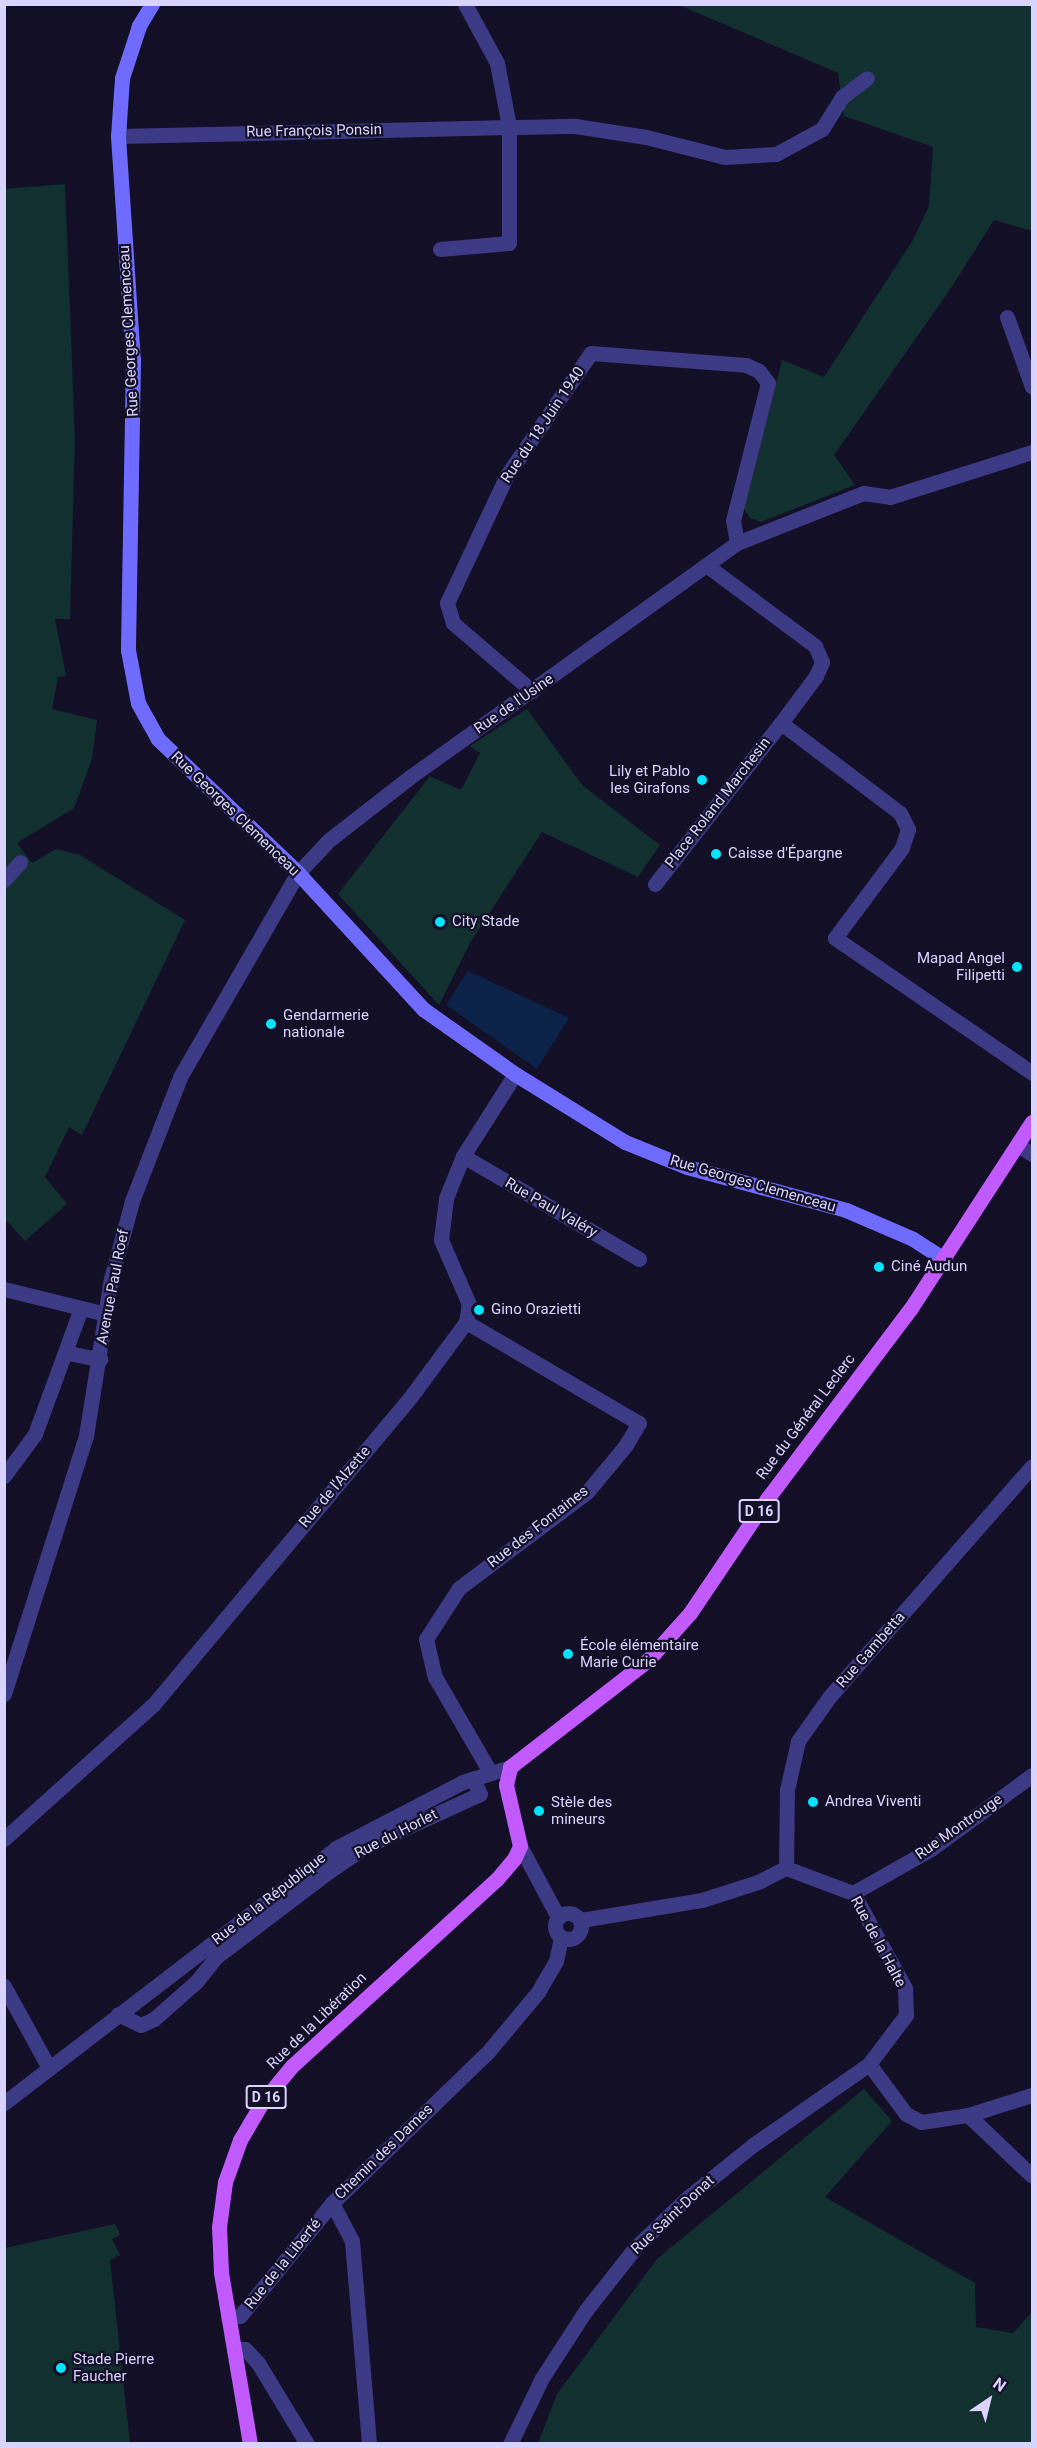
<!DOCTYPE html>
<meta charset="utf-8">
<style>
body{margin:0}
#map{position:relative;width:1037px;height:2448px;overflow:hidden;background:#130f26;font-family:Roboto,sans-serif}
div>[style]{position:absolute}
.green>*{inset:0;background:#12302f}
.water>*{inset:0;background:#0c2248}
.street>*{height:15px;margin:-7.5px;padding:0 7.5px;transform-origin:7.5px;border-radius:7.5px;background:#3d3a85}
.street>.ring{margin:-7.5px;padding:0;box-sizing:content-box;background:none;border:15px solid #3d3a85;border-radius:50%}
.secondary>*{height:15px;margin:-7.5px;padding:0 7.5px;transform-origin:7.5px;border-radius:7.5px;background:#6f6bff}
.primary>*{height:15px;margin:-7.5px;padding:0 7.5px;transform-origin:7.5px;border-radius:7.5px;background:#c25bff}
.dots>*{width:16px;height:16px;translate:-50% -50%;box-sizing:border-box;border:3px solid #130f26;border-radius:50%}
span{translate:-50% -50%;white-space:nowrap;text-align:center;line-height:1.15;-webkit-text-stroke:4.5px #130f26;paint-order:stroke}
.shield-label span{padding:2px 4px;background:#130f26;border:2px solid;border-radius:4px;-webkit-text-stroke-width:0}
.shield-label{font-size:14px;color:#d9d4ff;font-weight:700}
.street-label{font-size:15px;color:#d9d4ff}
.poi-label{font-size:15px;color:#d9d4ff}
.right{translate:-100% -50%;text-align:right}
.left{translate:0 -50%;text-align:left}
.frame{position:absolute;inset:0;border:6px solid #d9d4ff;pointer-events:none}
.north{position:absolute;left:959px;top:2370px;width:60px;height:60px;-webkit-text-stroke:4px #130f26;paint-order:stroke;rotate:35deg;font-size:16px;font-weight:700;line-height:24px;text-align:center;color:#d9d4ff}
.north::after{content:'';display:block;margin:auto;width:21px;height:27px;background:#d9d4ff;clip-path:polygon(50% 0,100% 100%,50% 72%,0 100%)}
</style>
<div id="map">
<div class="green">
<i style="clip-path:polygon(679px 5px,1032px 5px,1032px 231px,994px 220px,951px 288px,834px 455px,855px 485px,761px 522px,750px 518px,744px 509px,782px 360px,824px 377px,913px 240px,929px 206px,933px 147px,844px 116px,838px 73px)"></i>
<i style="clip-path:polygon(65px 184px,75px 439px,70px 619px,55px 619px,66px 676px,58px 677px,52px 709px,97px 720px,92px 759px,74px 808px,17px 843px,32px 863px,56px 849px,80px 855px,185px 920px,82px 1135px,69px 1127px,45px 1177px,67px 1204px,25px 1241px,4px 1218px,4px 189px)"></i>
<i style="clip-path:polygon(527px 709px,582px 785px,660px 845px,638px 877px,542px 832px,470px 943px,439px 1005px,338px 894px,430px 776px,461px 790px,480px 753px,470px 746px)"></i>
<i style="clip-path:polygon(864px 2089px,892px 2121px,825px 2197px,975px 2283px,976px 2327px,1013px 2333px,1032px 2312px,1032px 2443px,538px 2443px,557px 2394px,657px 2259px)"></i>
<i style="clip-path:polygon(115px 2224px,120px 2235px,112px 2239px,120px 2255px,110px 2260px,130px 2443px,5px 2443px,5px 2248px)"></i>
</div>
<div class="water">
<i style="clip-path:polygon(468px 971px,569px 1018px,537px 1069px,446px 1005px)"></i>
</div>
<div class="street">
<i style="left:118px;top:136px;width:457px;rotate:-1.3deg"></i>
<i style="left:575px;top:126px;width:72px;rotate:8.8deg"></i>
<i style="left:646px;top:137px;width:81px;rotate:14.2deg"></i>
<i style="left:725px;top:157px;width:51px;rotate:-3.4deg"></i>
<i style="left:776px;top:154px;width:52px;rotate:-28.5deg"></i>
<i style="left:822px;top:129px;width:38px;rotate:-58deg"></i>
<i style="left:842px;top:97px;width:31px;rotate:-37deg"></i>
<i style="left:440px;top:249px;width:69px;rotate:-5deg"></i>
<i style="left:509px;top:243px;width:117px;rotate:-90deg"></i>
<i style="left:509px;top:126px;width:64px;rotate:-100.8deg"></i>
<i style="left:497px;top:63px;width:67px;rotate:-118.5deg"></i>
<i style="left:1007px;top:317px;width:74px;rotate:70.3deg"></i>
<i style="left:706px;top:565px;width:136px;rotate:36.6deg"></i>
<i style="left:815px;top:646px;width:17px;rotate:66deg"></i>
<i style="left:822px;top:662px;width:15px;rotate:113deg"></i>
<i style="left:816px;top:676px;width:59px;rotate:126.7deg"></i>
<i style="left:781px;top:723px;width:149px;rotate:37.1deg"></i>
<i style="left:900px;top:813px;width:18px;rotate:63deg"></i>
<i style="left:908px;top:829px;width:20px;rotate:108deg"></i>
<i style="left:902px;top:848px;width:112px;rotate:126.7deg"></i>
<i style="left:835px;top:938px;width:239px;rotate:34.4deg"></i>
<i style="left:532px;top:691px;width:104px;rotate:-139.3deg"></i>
<i style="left:453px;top:623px;width:21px;rotate:-107deg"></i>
<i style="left:447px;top:603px;width:141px;rotate:-64.9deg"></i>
<i style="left:507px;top:475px;width:148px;rotate:-55.5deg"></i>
<i style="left:591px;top:353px;width:155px;rotate:4.4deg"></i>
<i style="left:746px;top:365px;width:14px;rotate:25deg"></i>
<i style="left:759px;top:371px;width:15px;rotate:53deg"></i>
<i style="left:768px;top:383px;width:141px;rotate:104.3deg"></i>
<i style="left:733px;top:520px;width:23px;rotate:80deg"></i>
<i style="left:4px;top:880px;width:24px;rotate:-48deg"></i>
<i style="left:655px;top:884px;width:204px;rotate:-52deg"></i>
<i style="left:1018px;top:1145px;width:17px;rotate:33deg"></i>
<i style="left:463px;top:1156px;width:204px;rotate:30.3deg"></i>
<i style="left:4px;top:1289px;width:105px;rotate:13.8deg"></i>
<i style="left:466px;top:1322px;width:200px;rotate:30.3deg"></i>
<i style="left:639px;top:1423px;width:26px;rotate:121deg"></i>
<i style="left:626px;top:1445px;width:61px;rotate:129.7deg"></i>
<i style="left:587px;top:1492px;width:160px;rotate:143.1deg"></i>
<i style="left:459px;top:1588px;width:61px;rotate:122.9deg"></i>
<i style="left:426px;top:1639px;width:39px;rotate:77deg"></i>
<i style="left:435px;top:1677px;width:110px;rotate:59.9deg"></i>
<i style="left:68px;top:1353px;width:33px;rotate:11deg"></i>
<i style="left:4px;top:1476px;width:52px;rotate:-53.6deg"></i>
<i style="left:35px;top:1434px;width:134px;rotate:-69.9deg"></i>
<i style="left:4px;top:1694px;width:271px;rotate:-72.4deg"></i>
<i style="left:86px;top:1436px;width:159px;rotate:-81deg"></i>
<i style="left:111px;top:1279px;width:81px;rotate:-74.9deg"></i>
<i style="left:132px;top:1201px;width:133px;rotate:-68.8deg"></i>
<i style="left:180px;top:1077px;width:236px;rotate:-60deg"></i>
<i style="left:298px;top:873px;width:45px;rotate:-46.8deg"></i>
<i style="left:329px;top:840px;width:103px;rotate:-37.9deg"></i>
<i style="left:410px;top:777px;width:402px;rotate:-35.6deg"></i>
<i style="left:737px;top:543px;width:136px;rotate:-21.6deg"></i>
<i style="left:863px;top:493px;width:27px;rotate:8deg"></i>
<i style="left:890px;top:497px;width:149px;rotate:-17.6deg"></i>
<i style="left:4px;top:1839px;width:200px;rotate:-42deg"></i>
<i style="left:153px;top:1705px;width:404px;rotate:-50.1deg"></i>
<i style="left:412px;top:1395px;width:91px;rotate:-53.5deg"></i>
<i style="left:466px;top:1322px;width:18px;rotate:-81deg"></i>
<i style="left:469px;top:1304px;width:70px;rotate:-113.6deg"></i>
<i style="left:441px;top:1240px;width:42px;rotate:-83.2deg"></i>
<i style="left:446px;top:1198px;width:45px;rotate:-68deg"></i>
<i style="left:463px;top:1156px;width:97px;rotate:-57.6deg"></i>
<i style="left:520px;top:1846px;width:81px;rotate:61.8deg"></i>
<i style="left:786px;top:1868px;width:78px;rotate:-89.3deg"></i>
<i style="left:787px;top:1790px;width:50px;rotate:-77.3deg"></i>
<i style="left:798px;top:1741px;width:55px;rotate:-54.6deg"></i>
<i style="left:830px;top:1696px;width:306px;rotate:-48.7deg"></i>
<i style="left:853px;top:1893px;width:90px;rotate:-29.4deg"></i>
<i style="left:931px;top:1849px;width:125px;rotate:-36.2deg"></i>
<i class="ring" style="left:555px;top:1913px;width:11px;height:11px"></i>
<i style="left:581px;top:1920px;width:123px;rotate:-9.4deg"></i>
<i style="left:702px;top:1900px;width:59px;rotate:-17.8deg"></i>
<i style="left:758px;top:1882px;width:31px;rotate:-27deg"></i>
<i style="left:786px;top:1868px;width:72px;rotate:20.5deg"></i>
<i style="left:853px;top:1893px;width:108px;rotate:61.3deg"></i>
<i style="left:905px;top:1988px;width:27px;rotate:88deg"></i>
<i style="left:906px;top:2015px;width:61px;rotate:127.1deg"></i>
<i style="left:869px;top:2064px;width:62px;rotate:53.5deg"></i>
<i style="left:906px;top:2114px;width:17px;rotate:28deg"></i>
<i style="left:921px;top:2122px;width:48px;rotate:-8.5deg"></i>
<i style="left:968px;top:2115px;width:67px;rotate:-17.4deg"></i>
<i style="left:4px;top:1986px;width:94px;rotate:61.2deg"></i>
<i style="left:118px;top:2014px;width:25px;rotate:26deg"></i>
<i style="left:141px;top:2025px;width:14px;rotate:-25deg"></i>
<i style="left:154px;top:2019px;width:56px;rotate:-41.4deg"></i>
<i style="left:196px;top:1982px;width:32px;rotate:-51deg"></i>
<i style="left:216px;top:1957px;width:141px;rotate:-37.2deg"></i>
<i style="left:328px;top:1872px;width:46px;rotate:-34.4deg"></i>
<i style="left:366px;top:1846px;width:125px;rotate:-24.5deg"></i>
<i style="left:480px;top:1794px;width:17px;rotate:-115deg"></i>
<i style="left:4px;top:2103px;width:419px;rotate:-37.5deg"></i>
<i style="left:336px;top:1848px;width:143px;rotate:-27.5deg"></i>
<i style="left:463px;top:1782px;width:49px;rotate:-17.7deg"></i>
<i style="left:968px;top:2115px;width:88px;rotate:43.6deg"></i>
<i style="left:332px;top:2203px;width:43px;rotate:62.2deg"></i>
<i style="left:352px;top:2241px;width:204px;rotate:85.2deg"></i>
<i style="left:228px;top:2317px;width:12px;rotate:-5deg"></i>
<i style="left:240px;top:2316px;width:146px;rotate:-50.8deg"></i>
<i style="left:332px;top:2203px;width:216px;rotate:-44.1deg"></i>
<i style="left:487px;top:2053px;width:80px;rotate:-50.1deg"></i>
<i style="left:538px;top:1992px;width:36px;rotate:-60deg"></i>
<i style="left:556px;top:1961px;width:25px;rotate:-78deg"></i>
<i style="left:234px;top:2349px;width:11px"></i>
<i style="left:245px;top:2349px;width:19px;rotate:47deg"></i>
<i style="left:258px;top:2363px;width:95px;rotate:58.8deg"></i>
<i style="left:510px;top:2444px;width:73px;rotate:-64.1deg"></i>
<i style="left:542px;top:2378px;width:81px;rotate:-57.1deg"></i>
<i style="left:586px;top:2310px;width:79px;rotate:-51.7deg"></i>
<i style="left:635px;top:2248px;width:72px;rotate:-43.9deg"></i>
<i style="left:687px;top:2198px;width:85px;rotate:-38.8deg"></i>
<i style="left:753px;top:2145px;width:141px;rotate:-34.9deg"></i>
</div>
<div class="secondary">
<i style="left:152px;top:4px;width:26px;rotate:121deg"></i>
<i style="left:139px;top:26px;width:55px;rotate:108.1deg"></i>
<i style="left:122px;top:78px;width:58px;rotate:93.9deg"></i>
<i style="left:118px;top:136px;width:225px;rotate:86.2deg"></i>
<i style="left:133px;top:360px;width:290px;rotate:91deg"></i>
<i style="left:128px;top:650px;width:54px;rotate:79.3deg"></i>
<i style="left:138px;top:703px;width:41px;rotate:60.9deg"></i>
<i style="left:158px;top:739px;width:194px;rotate:43.7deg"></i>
<i style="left:298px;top:873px;width:185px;rotate:47.4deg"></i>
<i style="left:423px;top:1009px;width:113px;rotate:35.2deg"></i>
<i style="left:515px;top:1074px;width:129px;rotate:31.7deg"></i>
<i style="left:625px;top:1142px;width:67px;rotate:22deg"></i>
<i style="left:687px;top:1167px;width:165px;rotate:15.1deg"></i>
<i style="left:846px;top:1210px;width:73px;rotate:23.4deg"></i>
<i style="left:913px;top:1239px;width:37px;rotate:33deg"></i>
</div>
<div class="primary">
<i style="left:250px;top:2444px;width:174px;rotate:-99.6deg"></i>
<i style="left:221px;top:2272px;width:45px;rotate:-92.5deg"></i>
<i style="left:219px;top:2227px;width:45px;rotate:-82.4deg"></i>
<i style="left:225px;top:2182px;width:45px;rotate:-70.3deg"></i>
<i style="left:240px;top:2140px;width:45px;rotate:-59.5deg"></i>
<i style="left:263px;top:2101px;width:45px;rotate:-50.4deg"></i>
<i style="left:292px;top:2066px;width:277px;rotate:-42.4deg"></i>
<i style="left:497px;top:1879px;width:26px;rotate:-50deg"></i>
<i style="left:514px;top:1859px;width:14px;rotate:-65deg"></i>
<i style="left:520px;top:1846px;width:63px;rotate:-102.9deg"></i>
<i style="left:506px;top:1785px;width:18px;rotate:-77deg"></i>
<i style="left:510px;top:1767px;width:175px;rotate:-37.8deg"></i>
<i style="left:648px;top:1660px;width:63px;rotate:-48.2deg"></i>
<i style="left:690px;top:1613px;width:138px;rotate:-56deg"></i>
<i style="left:767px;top:1499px;width:239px;rotate:-53deg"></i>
<i style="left:911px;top:1308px;width:222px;rotate:-57deg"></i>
</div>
<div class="dots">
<i style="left:702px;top:780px;background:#00e5ff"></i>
<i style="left:716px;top:854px;background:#00e5ff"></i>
<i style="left:440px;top:922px;background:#00e5ff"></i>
<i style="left:1017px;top:967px;background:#00e5ff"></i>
<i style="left:271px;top:1024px;background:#00e5ff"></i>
<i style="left:879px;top:1267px;background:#00e5ff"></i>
<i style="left:479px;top:1310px;background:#00e5ff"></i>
<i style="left:568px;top:1654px;background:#00e5ff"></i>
<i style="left:813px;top:1802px;background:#00e5ff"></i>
<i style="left:539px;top:1811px;background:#00e5ff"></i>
<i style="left:61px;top:2368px;background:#00e5ff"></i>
</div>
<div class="shield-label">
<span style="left:759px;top:1511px">D 16</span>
<span style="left:266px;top:2097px">D 16</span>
</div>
<div class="street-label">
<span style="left:314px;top:131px;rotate:-1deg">Rue François Ponsin</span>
<span style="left:129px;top:331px;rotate:-93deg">Rue Georges Clemenceau</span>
<span style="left:543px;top:425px;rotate:-56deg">Rue du 18 Juin 1940</span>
<span style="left:514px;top:704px;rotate:-35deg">Rue de l'Usine</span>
<span style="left:718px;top:803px;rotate:-52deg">Place Roland Marchesin</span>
<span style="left:235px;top:814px;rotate:44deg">Rue Georges Clemenceau</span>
<span style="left:753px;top:1184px;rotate:16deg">Rue Georges Clemenceau</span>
<span style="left:551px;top:1208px;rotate:30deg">Rue Paul Valéry</span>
<span style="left:113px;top:1287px;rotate:-79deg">Avenue Paul Roef</span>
<span style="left:806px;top:1417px;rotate:-53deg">Rue du Général Leclerc</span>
<span style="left:335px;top:1487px;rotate:-50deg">Rue de l'Alzette</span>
<span style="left:538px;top:1527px;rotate:-38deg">Rue des Fontaines</span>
<span style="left:871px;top:1650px;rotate:-49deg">Rue Gambetta</span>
<span style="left:959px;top:1827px;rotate:-35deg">Rue Montrouge</span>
<span style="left:396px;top:1834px;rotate:-27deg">Rue du Horlet</span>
<span style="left:269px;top:1899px;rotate:-38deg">Rue de la République</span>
<span style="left:878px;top:1942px;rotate:62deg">Rue de la Halte</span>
<span style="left:317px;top:2021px;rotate:-44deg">Rue de la Libération</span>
<span style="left:384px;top:2152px;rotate:-44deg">Chemin des Dames</span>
<span style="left:673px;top:2215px;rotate:-43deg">Rue Saint-Donat</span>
<span style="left:283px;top:2264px;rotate:-51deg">Rue de la Liberté</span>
</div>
<div class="poi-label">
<span class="right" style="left:690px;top:780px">Lily et Pablo<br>les Girafons</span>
<span class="left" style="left:728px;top:854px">Caisse d'Épargne</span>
<span class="left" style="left:452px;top:922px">City Stade</span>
<span class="right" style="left:1005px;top:967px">Mapad Angel<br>Filipetti</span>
<span class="left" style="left:283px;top:1024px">Gendarmerie<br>nationale</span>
<span class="left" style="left:891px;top:1267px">Ciné Audun</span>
<span class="left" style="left:491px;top:1310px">Gino Orazietti</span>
<span class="left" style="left:580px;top:1654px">École élémentaire<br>Marie Curie</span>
<span class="left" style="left:551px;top:1811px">Stèle des<br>mineurs</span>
<span class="left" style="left:825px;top:1802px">Andrea Viventi</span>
<span class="left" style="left:73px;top:2368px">Stade Pierre<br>Faucher</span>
</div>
<div class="frame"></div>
<div class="north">N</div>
</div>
